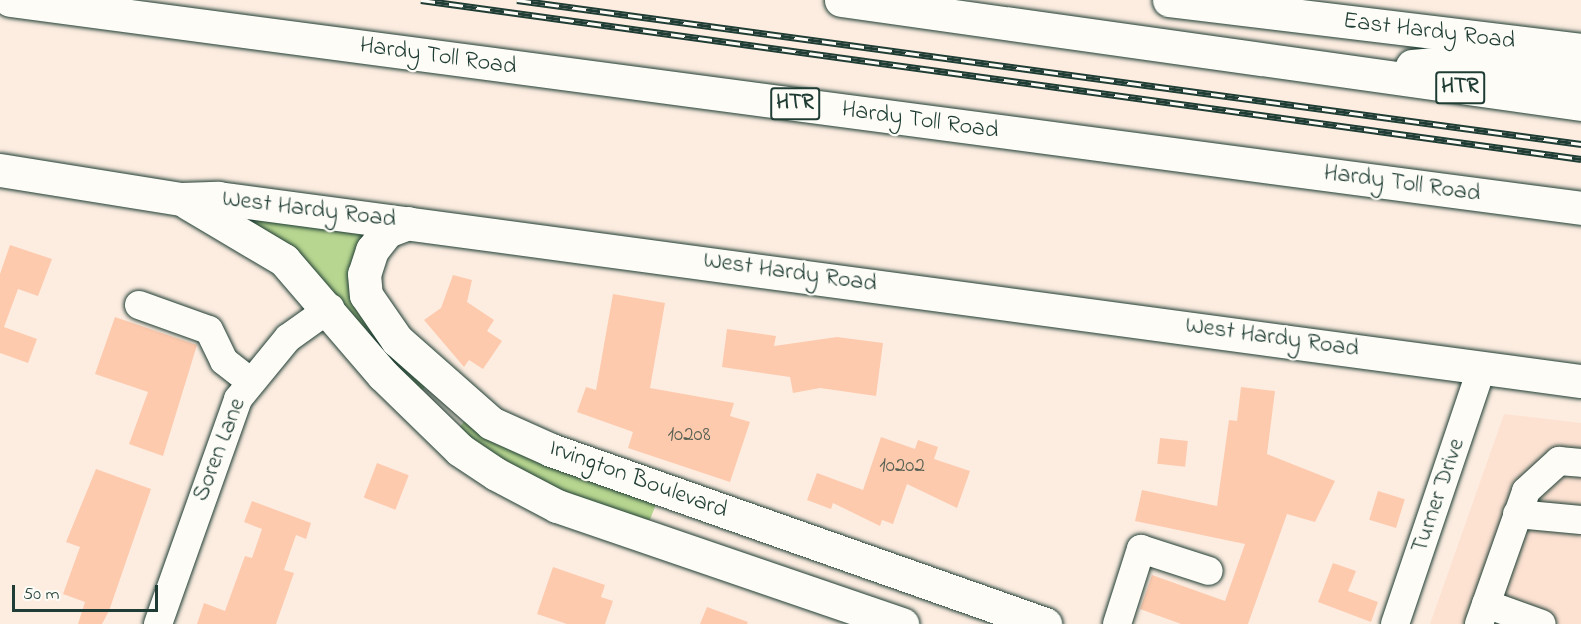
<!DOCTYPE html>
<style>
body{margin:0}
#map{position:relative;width:1581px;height:624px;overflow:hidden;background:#fdede1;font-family:"Indie Flower",sans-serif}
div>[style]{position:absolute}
.built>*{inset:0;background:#fde2d2}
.green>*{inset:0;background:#b7d690}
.building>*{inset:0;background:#fdcaae;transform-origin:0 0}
.roads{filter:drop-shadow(0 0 2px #1f3d34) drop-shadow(0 0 2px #1f3d34)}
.minor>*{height:28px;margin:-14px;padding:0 14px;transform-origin:14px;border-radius:14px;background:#fdfcf7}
.major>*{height:33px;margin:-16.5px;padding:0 16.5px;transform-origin:16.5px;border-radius:16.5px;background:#fdfcf7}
.highway>*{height:33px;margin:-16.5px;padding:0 16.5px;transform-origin:16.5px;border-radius:16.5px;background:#fdfcf7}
.rail>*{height:7px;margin-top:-3.5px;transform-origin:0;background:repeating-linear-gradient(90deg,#fdfcf7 0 14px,#1f3d34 0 28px);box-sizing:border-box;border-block:2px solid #1f3d34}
span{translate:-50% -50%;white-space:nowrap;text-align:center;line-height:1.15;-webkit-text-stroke:4.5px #fdfcf7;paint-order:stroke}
.number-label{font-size:21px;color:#566052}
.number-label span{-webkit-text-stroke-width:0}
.shield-label span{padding:2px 4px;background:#fdfcf7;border:2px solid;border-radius:4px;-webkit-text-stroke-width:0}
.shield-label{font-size:22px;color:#1f3d34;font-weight:700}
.street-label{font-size:24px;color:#1f3d34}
.scale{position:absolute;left:12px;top:585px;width:146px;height:27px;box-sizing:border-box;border:3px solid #1f3d34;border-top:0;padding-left:8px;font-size:18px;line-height:21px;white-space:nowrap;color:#1f3d34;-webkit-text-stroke:4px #fdfcf7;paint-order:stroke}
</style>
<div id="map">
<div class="built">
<i style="clip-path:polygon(1504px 414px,1581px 423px,1581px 624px,1430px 624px)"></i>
</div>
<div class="green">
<i style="clip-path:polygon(252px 214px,364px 229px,367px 236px,360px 249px,425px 387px,418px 394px,248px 221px)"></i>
<i style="clip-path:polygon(465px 420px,656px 504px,650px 520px,624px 517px,530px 478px,458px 430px)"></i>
</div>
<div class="building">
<i style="clip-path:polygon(10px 245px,52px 259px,38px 296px,18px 289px,4px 327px,37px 339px,28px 363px,0 353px,0 274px)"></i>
<i style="clip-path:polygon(453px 275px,472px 280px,467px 302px,494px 320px,487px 331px,502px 341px,483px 369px,469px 360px,464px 367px,424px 320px,441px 308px)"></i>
<i style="clip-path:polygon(613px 294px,665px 303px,650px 388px,734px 403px,730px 416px,750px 422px,730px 482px,628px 448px,633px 432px,577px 412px,586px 387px,596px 390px)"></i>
<i style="clip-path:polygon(115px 317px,197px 345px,163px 456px,129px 444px,148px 392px,95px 374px)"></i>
<i style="clip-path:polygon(727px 329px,776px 336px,774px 346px,837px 337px,883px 343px,876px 396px,820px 388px,793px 393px,790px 377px,722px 367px)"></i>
<i style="clip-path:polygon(1241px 387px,1275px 391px,1267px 454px,1335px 481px,1315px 522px,1287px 514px,1248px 624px,1181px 624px,1140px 609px,1152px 575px,1225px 601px,1245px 544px,1135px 521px,1142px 490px,1217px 506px,1229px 420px,1237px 421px)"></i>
<i style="clip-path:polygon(881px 437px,915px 449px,918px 440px,938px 447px,934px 459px,970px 471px,957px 508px,907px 484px,893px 524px,882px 520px,880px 526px,833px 503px,831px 509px,807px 500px,817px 473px,863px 490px)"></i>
<i style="left:1160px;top:438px;width:28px;height:26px;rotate:6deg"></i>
<i style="left:377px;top:463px;width:34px;height:37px;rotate:21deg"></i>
<i style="clip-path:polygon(96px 469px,151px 489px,109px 611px,102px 624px,78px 624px,85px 602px,63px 594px,80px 547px,66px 542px)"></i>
<i style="left:1378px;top:491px;width:28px;height:30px;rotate:17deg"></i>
<i style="clip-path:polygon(252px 501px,311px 523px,306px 539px,296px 535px,284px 570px,294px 573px,276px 624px,197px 624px,204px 603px,225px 611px,245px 556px,252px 558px,262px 529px,244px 522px)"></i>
<i style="clip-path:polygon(1333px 563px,1356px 571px,1348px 591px,1378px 602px,1371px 622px,1318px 602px)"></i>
<i style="clip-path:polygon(553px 567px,605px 585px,601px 597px,613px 601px,605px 624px,567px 624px,537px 614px)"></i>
<i style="clip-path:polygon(707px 607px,748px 622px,747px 624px,700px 624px)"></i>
</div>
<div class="roads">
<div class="minor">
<i style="left:139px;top:305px;width:74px;rotate:19.7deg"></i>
<i style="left:209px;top:330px;width:34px;rotate:64deg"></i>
<i style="left:224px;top:361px;width:33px;rotate:38deg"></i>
<i style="left:1517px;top:514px;width:64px;rotate:5.4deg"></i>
<i style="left:1486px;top:604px;width:59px;rotate:19.7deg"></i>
<i style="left:158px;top:624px;width:239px;rotate:-70.4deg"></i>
<i style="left:238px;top:399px;width:79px;rotate:-50.7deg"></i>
<i style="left:288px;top:338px;width:52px;rotate:-35.5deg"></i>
<i style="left:1117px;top:624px;width:79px;rotate:-72.3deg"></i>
<i style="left:1141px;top:549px;width:71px;rotate:17.9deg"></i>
<i style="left:1395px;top:624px;width:271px;rotate:-71.3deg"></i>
<i style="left:1479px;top:624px;width:141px;rotate:-70.5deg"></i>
<i style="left:1526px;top:491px;width:45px;rotate:-42.3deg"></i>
<i style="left:1559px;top:461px;width:22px;rotate:5deg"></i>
</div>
<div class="major">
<i style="left:1169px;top:0;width:415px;rotate:6.9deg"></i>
<i style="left:0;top:170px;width:183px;rotate:9.1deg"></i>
<i style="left:181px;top:199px;width:37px;rotate:-2deg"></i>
<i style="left:218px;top:198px;width:1375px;rotate:7.65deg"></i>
<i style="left:188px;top:203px;width:112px;rotate:30.7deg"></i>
<i style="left:284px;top:260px;width:152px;rotate:49.3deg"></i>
<i style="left:383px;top:375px;width:107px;rotate:44.2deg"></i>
<i style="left:460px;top:450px;width:43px;rotate:33.7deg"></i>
<i style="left:496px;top:474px;width:69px;rotate:27.7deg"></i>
<i style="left:557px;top:506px;width:365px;rotate:18.9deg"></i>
<i style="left:408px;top:223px;width:22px;rotate:159deg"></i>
<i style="left:387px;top:231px;width:24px;rotate:128deg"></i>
<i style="left:372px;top:250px;width:25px;rotate:108deg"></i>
<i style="left:364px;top:274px;width:21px;rotate:85deg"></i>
<i style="left:366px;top:295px;width:55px;rotate:55.4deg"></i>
<i style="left:397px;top:340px;width:125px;rotate:41.4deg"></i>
<i style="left:491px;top:423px;width:66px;rotate:24.2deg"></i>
<i style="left:551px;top:450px;width:524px;rotate:19.4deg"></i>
</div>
<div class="highway">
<i style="left:10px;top:0;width:1585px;rotate:7.54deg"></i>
<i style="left:841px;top:0;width:747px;rotate:8deg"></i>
<i style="left:1412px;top:66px;width:34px;rotate:-5deg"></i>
<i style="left:1446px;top:63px;width:136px;rotate:5.5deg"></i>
</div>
</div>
<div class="rail">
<i style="left:421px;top:0;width:1171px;rotate:7.8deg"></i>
<i style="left:517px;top:0;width:1074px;rotate:7.71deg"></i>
</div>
<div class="number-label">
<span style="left:689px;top:435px">10208</span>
<span style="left:902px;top:466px">10202</span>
</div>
<div class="shield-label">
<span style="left:1460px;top:88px">HTR</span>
<span style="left:795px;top:104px">HTR</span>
</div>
<div class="street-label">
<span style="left:1429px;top:32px;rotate:7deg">East Hardy Road</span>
<span style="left:438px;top:57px;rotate:8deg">Hardy Toll Road</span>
<span style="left:920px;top:121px;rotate:8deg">Hardy Toll Road</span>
<span style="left:1402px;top:184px;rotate:8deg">Hardy Toll Road</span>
<span style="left:309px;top:210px;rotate:7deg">West Hardy Road</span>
<span style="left:790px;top:273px;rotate:8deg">West Hardy Road</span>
<span style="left:1272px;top:338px;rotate:8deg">West Hardy Road</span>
<span style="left:220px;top:450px;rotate:-69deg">Soren Lane</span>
<span style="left:638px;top:480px;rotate:20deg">Irvington Boulevard</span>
<span style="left:1439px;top:496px;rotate:-71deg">Turner Drive</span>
</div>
<div class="scale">50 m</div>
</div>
